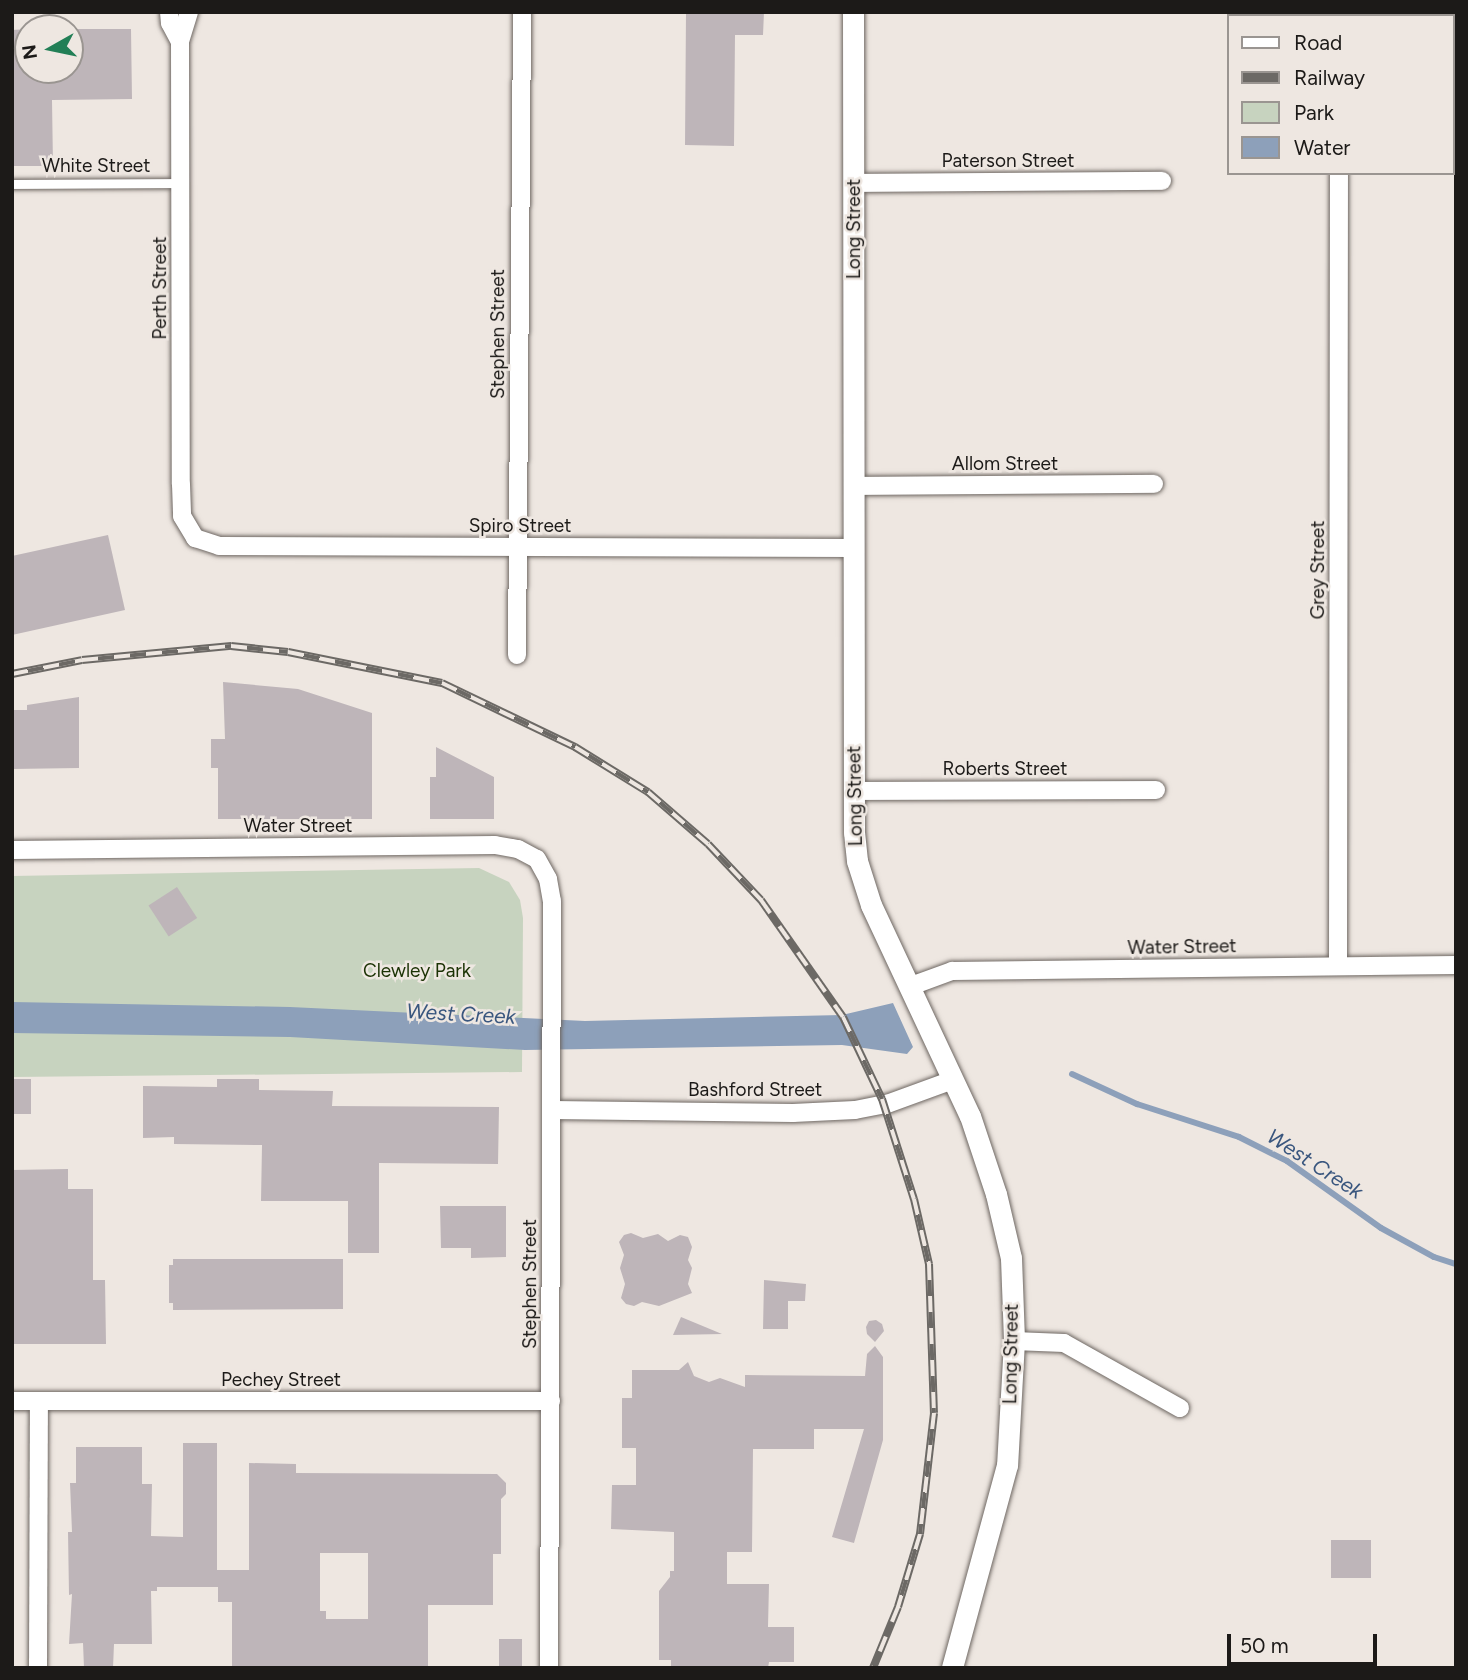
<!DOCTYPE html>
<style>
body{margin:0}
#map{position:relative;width:1468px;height:1680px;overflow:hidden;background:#eee7e1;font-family:Figtree,sans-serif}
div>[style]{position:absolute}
.green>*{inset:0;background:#c7d3bf}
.water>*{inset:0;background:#8da0ba}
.stream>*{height:6px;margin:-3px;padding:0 3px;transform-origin:3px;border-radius:3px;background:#8da0ba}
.building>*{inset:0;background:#beb5b9;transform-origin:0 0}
.roads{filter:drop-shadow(0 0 2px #6e6762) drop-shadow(0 0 2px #6e6762)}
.service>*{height:9px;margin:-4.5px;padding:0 4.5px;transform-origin:4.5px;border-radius:4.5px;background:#fff}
.minor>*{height:18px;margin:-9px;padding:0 9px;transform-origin:9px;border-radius:9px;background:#fff}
.tertiary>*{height:21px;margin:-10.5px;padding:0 10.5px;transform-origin:10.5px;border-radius:10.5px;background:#fff}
.rail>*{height:8px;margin-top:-4px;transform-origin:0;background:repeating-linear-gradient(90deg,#eee7e1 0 16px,#6c6965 0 32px);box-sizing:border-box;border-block:2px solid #6c6965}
span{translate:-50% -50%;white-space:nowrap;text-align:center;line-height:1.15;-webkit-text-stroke:5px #eee7e1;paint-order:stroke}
.street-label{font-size:19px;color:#1c1a18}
.park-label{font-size:19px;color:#1b3204}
.water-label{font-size:21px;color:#39567e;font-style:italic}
.frame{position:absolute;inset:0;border:14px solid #1c1a18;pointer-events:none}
.legend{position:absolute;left:1227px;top:14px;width:228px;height:161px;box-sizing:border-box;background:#eee7e1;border:2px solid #9a9591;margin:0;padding:9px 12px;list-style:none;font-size:21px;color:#1c1a18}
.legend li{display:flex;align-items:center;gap:14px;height:35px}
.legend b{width:35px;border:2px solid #9a9591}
.north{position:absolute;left:14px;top:14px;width:70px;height:70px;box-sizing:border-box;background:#eee7e1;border:2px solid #9a9591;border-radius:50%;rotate:261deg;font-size:19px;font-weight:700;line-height:28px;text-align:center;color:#1c1a18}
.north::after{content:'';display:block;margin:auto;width:24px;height:32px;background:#227f56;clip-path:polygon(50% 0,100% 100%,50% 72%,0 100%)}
.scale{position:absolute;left:1227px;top:1634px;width:150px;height:32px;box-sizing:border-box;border:4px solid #1c1a18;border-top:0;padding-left:9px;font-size:21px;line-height:24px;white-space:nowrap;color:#1c1a18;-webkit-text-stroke:5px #eee7e1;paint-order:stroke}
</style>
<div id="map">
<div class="green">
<i style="clip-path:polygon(479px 868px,509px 882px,520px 900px,523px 918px,522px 1072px,12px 1077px,12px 876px)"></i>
</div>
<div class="water">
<i style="clip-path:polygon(12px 1002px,290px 1007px,585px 1021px,842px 1015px,893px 1003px,913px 1047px,907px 1054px,842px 1045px,525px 1050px,290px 1037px,12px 1033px)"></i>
</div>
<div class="stream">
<i style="left:1072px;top:1074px;width:72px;rotate:24.8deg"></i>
<i style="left:1137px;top:1104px;width:107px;rotate:17.9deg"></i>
<i style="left:1239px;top:1137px;width:54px;rotate:26.6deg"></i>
<i style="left:1287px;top:1161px;width:115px;rotate:35.5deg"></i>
<i style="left:1381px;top:1228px;width:60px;rotate:28.7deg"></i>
<i style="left:1434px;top:1257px;width:23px;rotate:18deg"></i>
</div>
<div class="building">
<i style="clip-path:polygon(686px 12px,764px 12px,763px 35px,735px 35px,734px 146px,685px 145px)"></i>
<i style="clip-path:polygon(28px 29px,28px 70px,70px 70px,70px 29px,131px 29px,132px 99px,52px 100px,53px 166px,12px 166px,12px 30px)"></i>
<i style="clip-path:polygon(108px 535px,125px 610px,12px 635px,12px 556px)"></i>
<i style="clip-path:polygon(223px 682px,298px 689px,372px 713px,372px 819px,218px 819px,218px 768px,211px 768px,211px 739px,225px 739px)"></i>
<i style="clip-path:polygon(79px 697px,79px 768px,12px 769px,12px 710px,27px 710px,27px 705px)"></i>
<i style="clip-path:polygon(436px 747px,494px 777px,494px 819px,430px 819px,430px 777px,436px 777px)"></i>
<i style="left:177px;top:887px;width:37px;height:34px;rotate:57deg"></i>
<i style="left:31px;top:1079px;width:35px;height:19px;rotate:90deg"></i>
<i style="clip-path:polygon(217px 1079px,259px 1079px,259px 1090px,333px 1091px,332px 1106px,499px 1107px,498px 1164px,379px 1163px,379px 1253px,348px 1253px,348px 1201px,261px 1201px,262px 1145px,174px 1144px,174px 1137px,143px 1138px,143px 1086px,217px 1087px)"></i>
<i style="clip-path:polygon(68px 1169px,68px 1189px,93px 1189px,93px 1280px,105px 1280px,106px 1344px,12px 1344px,12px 1170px)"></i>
<i style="clip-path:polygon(440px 1206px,506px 1206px,506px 1257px,471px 1258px,471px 1248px,441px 1248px)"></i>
<i style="clip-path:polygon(631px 1233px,643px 1238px,658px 1234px,668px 1241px,680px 1235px,688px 1237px,692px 1247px,688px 1260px,692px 1268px,688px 1284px,692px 1293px,659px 1306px,642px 1302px,634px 1306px,626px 1304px,621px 1298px,625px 1284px,620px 1268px,624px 1255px,619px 1242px,624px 1235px)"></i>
<i style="clip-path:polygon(173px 1259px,343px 1259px,343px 1309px,173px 1310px,173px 1303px,169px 1303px,169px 1265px,173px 1265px)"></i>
<i style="clip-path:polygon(764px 1280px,806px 1284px,805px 1301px,788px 1301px,788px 1329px,763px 1329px)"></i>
<i style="clip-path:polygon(681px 1317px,722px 1334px,673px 1335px)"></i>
<i style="clip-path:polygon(876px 1320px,882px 1324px,884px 1331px,875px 1342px,867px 1334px,866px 1327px,869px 1321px)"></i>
<i style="clip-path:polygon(875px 1346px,883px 1357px,883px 1440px,854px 1543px,832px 1537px,864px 1429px,814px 1429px,814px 1449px,753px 1449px,752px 1552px,727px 1552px,727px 1584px,769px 1584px,768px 1627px,794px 1627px,794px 1662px,769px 1662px,768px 1668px,671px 1668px,671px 1660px,659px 1660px,659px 1591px,670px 1577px,670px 1571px,674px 1571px,674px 1532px,611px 1529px,612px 1485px,636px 1485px,636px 1448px,622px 1448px,622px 1398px,632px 1398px,632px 1370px,679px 1370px,688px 1362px,694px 1376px,709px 1382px,720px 1378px,745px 1387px,745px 1375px,865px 1376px,867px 1354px)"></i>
<i style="clip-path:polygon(evenodd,183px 1443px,217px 1443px,217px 1570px,249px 1570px,249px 1463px,296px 1464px,296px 1473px,497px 1474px,506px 1483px,506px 1494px,501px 1499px,501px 1554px,493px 1554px,493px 1605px,428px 1605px,428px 1668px,232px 1668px,232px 1602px,218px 1602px,218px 1587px,157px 1587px,157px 1591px,151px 1591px,152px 1644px,114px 1644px,113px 1668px,84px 1668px,83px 1643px,69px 1644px,72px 1594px,69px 1595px,68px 1532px,72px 1532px,70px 1483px,76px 1483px,76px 1447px,142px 1447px,142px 1484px,152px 1484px,151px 1536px,183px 1537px,183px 1443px,320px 1553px,368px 1553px,368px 1619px,326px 1619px,326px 1611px,320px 1611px,320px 1553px)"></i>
<i style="left:1331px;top:1540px;width:40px;height:38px"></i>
<i style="left:499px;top:1639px;width:23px;height:29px"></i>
</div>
<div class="roads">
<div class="service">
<i style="left:12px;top:184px;width:169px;rotate:-0.3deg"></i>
</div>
<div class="minor">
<i style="left:169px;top:12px;width:11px;rotate:85deg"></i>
<i style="left:170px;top:23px;width:21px;rotate:62deg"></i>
<i style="left:189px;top:12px;width:31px;rotate:107deg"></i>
<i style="left:180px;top:42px;width:442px;rotate:89.9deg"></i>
<i style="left:181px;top:484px;width:32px;rotate:88deg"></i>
<i style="left:182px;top:516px;width:26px;rotate:59deg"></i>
<i style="left:195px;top:538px;width:25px;rotate:18deg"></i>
<i style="left:219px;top:546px;width:635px;rotate:0.18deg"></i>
<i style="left:1340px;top:16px;width:4px;rotate:-90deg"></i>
<i style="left:854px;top:183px;width:308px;rotate:-0.4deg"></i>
<i style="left:856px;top:486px;width:298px;rotate:-0.4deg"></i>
<i style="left:517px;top:655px;width:643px;rotate:-89.55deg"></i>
<i style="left:854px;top:791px;width:302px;rotate:-0.2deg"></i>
<i style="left:12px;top:850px;width:483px;rotate:-0.6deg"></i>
<i style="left:495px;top:845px;width:23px;rotate:10deg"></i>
<i style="left:518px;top:849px;width:21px;rotate:28deg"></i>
<i style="left:537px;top:859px;width:23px;rotate:61deg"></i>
<i style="left:548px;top:879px;width:22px;rotate:80deg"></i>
<i style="left:552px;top:901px;width:767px;rotate:90.22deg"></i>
<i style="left:1338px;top:966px;width:793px;rotate:-89.93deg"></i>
<i style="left:911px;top:986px;width:44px;rotate:-20.1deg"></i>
<i style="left:952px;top:971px;width:504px;rotate:-0.68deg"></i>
<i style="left:553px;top:1110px;width:240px;rotate:0.7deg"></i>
<i style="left:793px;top:1113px;width:62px;rotate:-2.8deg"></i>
<i style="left:855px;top:1110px;width:33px;rotate:-11deg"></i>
<i style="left:887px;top:1104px;width:70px;rotate:-20deg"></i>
<i style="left:1014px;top:1341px;width:50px;rotate:2.3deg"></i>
<i style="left:1064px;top:1343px;width:133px;rotate:29.3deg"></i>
<i style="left:12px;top:1401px;width:539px"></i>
<i style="left:38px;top:1668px;width:267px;rotate:-89.8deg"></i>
</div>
<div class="tertiary">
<i style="left:853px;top:12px;width:820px;rotate:89.93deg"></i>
<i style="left:854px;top:832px;width:29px;rotate:84deg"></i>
<i style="left:857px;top:861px;width:46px;rotate:72.3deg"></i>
<i style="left:871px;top:905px;width:233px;rotate:64.9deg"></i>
<i style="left:970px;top:1116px;width:82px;rotate:71.6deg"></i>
<i style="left:996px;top:1194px;width:66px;rotate:76.8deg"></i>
<i style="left:1011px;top:1258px;width:83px;rotate:87.9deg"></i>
<i style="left:1014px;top:1341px;width:124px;rotate:93.2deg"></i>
<i style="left:1007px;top:1465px;width:210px;rotate:105.2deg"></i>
</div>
</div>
<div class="rail">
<i style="left:12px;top:674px;width:71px;rotate:-11.3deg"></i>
<i style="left:82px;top:660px;width:150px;rotate:-5.4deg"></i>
<i style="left:231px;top:646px;width:57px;rotate:6deg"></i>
<i style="left:288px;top:652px;width:157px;rotate:11.4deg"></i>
<i style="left:442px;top:683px;width:148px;rotate:25.7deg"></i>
<i style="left:575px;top:747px;width:86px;rotate:31.7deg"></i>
<i style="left:648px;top:792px;width:79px;rotate:40.9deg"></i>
<i style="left:708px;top:844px;width:77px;rotate:46.6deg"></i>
<i style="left:761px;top:900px;width:143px;rotate:55deg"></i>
<i style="left:843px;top:1017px;width:91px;rotate:64.6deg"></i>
<i style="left:882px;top:1099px;width:105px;rotate:72.3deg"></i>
<i style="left:914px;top:1199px;width:67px;rotate:77deg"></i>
<i style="left:929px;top:1264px;width:149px;rotate:88.1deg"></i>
<i style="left:934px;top:1413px;width:122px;rotate:96.6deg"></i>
<i style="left:920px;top:1534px;width:76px;rotate:106.8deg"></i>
<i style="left:898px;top:1607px;width:66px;rotate:112.3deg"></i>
</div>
<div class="street-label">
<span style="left:1008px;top:161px">Paterson Street</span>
<span style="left:96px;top:166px">White Street</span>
<span style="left:854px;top:229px;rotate:-90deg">Long Street</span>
<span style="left:160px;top:288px;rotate:-90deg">Perth Street</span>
<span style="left:498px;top:334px;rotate:-90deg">Stephen Street</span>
<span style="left:1005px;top:464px">Allom Street</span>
<span style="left:520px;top:526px">Spiro Street</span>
<span style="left:1318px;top:570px;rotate:-90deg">Grey Street</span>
<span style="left:1005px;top:769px">Roberts Street</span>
<span style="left:855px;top:796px;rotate:-91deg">Long Street</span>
<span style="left:298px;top:826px">Water Street</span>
<span style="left:1182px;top:947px;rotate:-1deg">Water Street</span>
<span style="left:755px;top:1090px">Bashford Street</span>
<span style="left:530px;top:1284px;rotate:-90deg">Stephen Street</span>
<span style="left:1011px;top:1354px;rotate:-89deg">Long Street</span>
<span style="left:281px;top:1380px">Pechey Street</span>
</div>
<div class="park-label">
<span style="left:417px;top:971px">Clewley Park</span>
</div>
<div class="water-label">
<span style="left:461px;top:1014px;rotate:3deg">West Creek</span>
<span style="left:1315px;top:1164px;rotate:33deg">West Creek</span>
</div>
<div class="frame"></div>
<ul class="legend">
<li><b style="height:9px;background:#fff"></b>Road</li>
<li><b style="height:9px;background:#6c6965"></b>Railway</li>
<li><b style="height:19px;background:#c7d3bf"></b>Park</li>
<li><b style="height:19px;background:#8da0ba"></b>Water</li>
</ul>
<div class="north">N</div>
<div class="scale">50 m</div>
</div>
